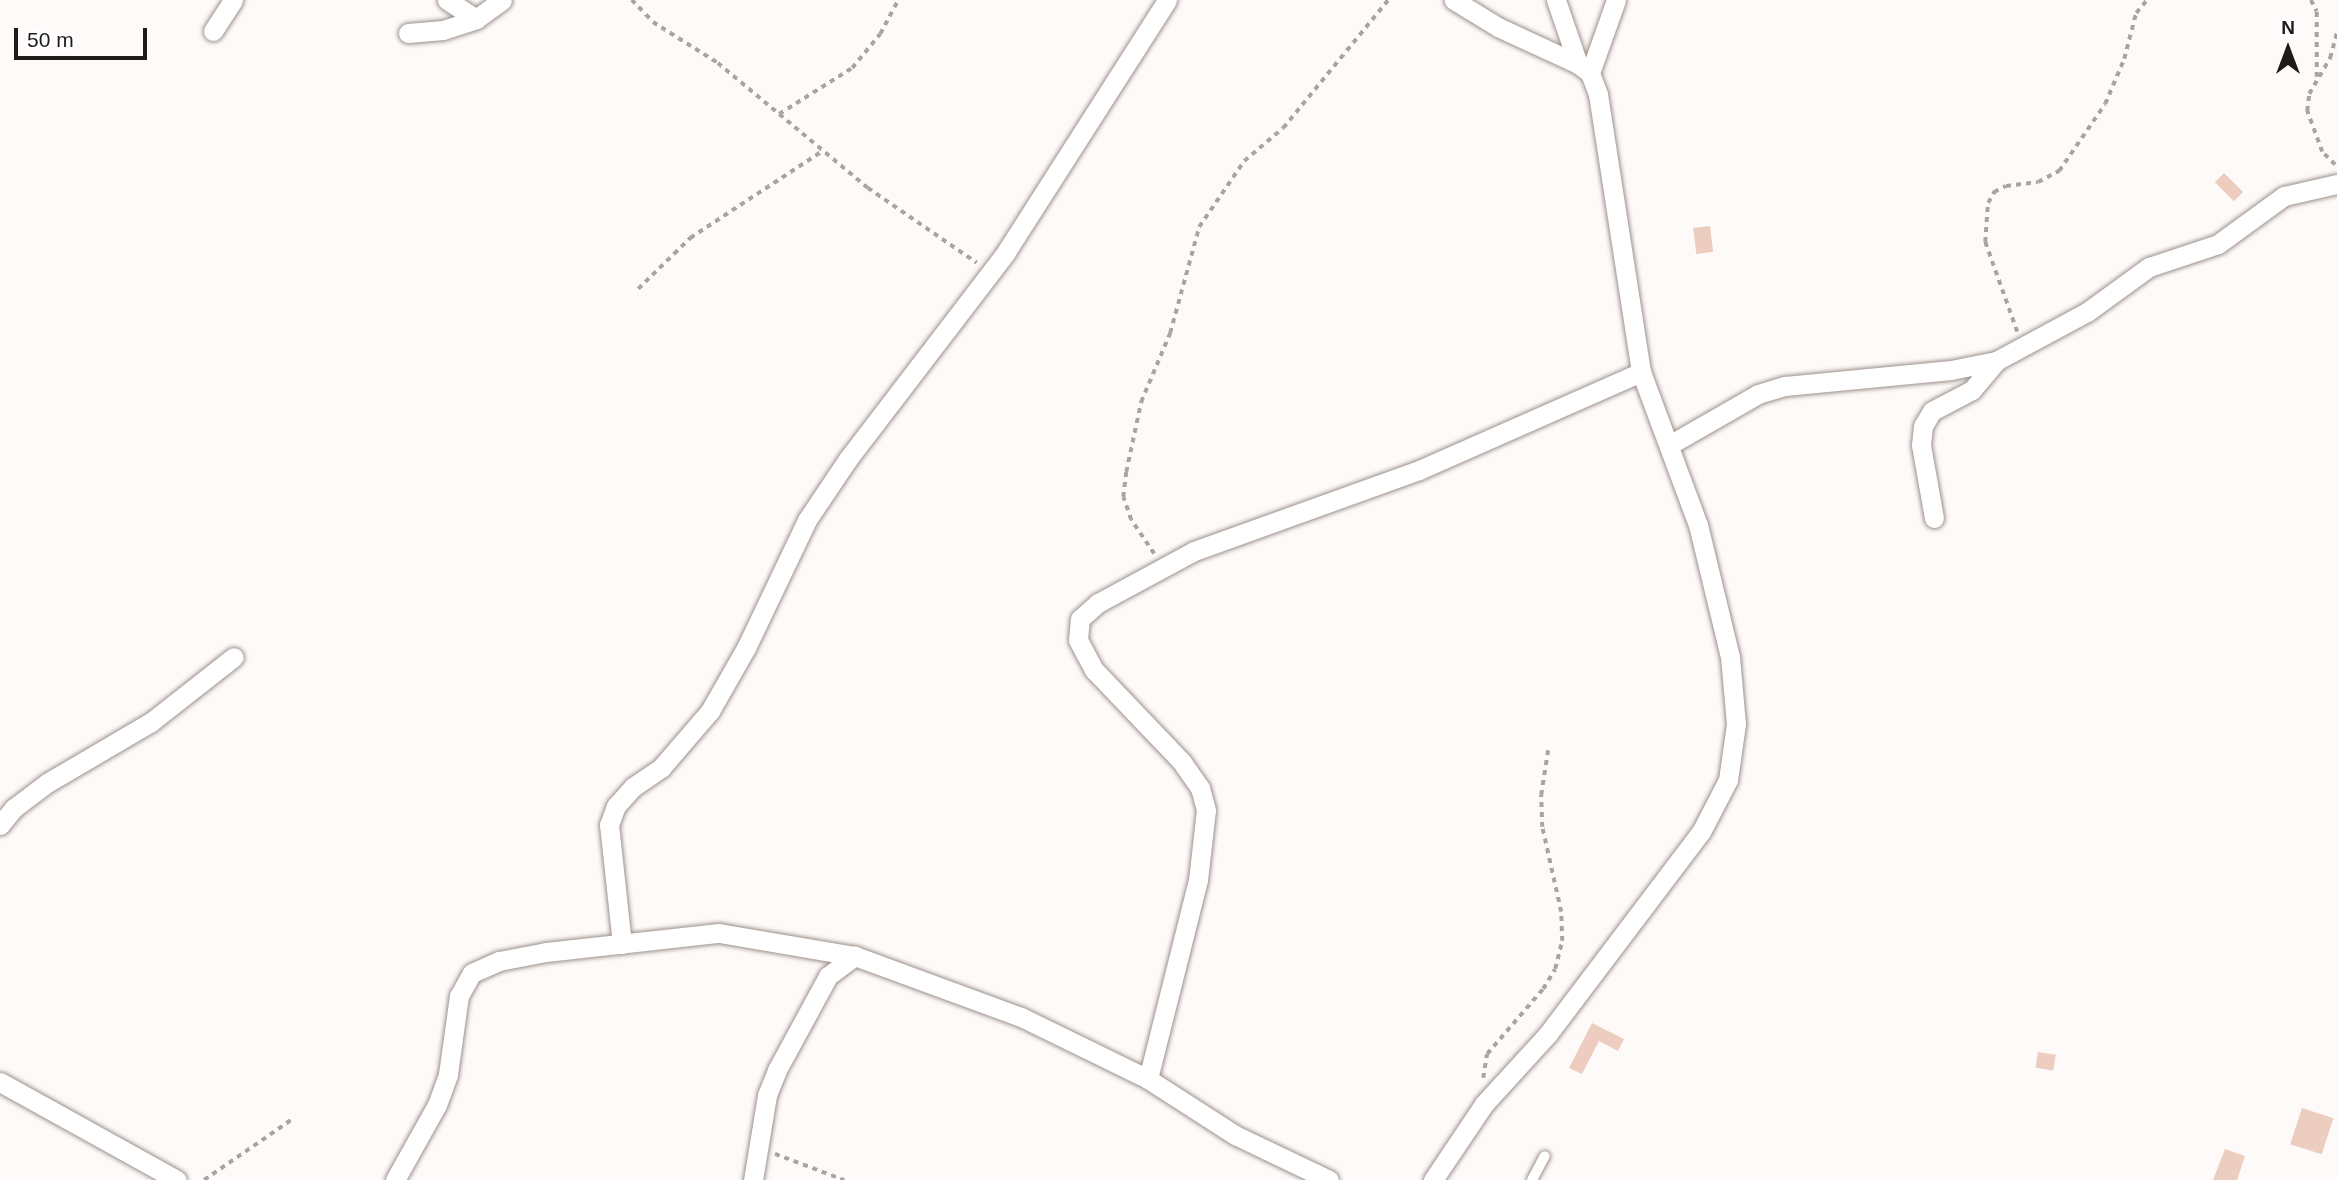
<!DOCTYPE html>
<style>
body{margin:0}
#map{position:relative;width:2337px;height:1180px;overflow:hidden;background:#fdfaf9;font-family:Arial,sans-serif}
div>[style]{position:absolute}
.building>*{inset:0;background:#eccdbf;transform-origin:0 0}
.path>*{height:3.5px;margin-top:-1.75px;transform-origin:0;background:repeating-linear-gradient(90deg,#a8a4a3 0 5px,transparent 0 10px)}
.roads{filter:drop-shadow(0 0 2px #9d908a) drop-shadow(0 0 2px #9d908a)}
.lane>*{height:10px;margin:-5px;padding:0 5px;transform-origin:5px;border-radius:5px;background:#fff}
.street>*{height:19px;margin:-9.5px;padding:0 9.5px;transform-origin:9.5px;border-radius:9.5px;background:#fff}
span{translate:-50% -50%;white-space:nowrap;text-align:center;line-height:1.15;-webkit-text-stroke:7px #fff;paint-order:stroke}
.north{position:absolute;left:2253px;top:14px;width:70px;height:70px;-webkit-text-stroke:5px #fff;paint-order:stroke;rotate:0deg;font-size:19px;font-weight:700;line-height:28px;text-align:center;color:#201b19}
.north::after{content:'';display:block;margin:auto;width:24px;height:32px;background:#201b19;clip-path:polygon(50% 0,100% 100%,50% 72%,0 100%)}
.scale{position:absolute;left:14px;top:28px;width:133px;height:32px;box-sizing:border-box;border:4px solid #201b19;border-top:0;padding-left:9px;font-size:21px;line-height:24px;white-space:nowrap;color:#201b19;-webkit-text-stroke:5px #fff;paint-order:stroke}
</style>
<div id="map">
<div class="building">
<i style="left:2224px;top:173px;width:27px;height:13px;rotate:45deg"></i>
<i style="left:1710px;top:226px;width:26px;height:17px;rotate:83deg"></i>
<i style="clip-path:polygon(1592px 1023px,1624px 1039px,1618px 1051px,1599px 1041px,1582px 1074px,1569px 1068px)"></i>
<i style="left:2038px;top:1052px;width:18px;height:16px;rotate:9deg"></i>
<i style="left:2302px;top:1108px;width:33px;height:38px;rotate:18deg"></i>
<i style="clip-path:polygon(2225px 1149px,2245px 1156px,2237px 1180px,2213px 1180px)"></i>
</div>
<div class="path">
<i style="left:632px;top:0;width:30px;rotate:46deg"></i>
<i style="left:653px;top:22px;width:77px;rotate:32.2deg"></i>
<i style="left:718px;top:63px;width:195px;rotate:39.8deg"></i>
<i style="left:868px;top:188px;width:132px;rotate:34.5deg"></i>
<i style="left:2311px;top:0;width:13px;rotate:63deg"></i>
<i style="left:2317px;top:12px;width:65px;rotate:90deg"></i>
<i style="left:779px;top:114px;width:86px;rotate:-32.2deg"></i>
<i style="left:852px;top:68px;width:44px;rotate:-50.5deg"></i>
<i style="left:880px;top:34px;width:38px;rotate:-62deg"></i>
<i style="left:2335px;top:165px;width:18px;rotate:-135deg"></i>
<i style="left:2322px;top:152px;width:44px;rotate:-110.1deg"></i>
<i style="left:2307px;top:111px;width:17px;rotate:-83deg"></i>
<i style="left:2309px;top:94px;width:42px;rotate:-59.7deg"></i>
<i style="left:2330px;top:58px;width:27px;rotate:-75deg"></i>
<i style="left:638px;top:289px;width:73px;rotate:-44.4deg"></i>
<i style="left:690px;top:238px;width:157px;rotate:-33.3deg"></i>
<i style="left:2017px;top:332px;width:96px;rotate:-109.6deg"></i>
<i style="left:1985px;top:242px;width:39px;rotate:-86deg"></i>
<i style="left:1988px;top:203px;width:13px;rotate:-61deg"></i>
<i style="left:1994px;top:192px;width:13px;rotate:-27deg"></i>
<i style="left:2006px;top:186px;width:32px;rotate:-7deg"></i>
<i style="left:2038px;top:182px;width:24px;rotate:-28deg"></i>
<i style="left:2059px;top:171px;width:81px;rotate:-55.5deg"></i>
<i style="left:2105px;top:104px;width:49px;rotate:-67.1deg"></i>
<i style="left:2124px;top:59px;width:48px;rotate:-75.4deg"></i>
<i style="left:2136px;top:13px;width:17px;rotate:-50deg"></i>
<i style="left:1154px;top:554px;width:41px;rotate:-124.1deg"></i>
<i style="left:1131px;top:520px;width:24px;rotate:-109deg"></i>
<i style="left:1123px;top:497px;width:25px;rotate:-83deg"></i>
<i style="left:1126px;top:472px;width:72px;rotate:-77.9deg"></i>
<i style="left:1141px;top:402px;width:75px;rotate:-67.2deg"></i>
<i style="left:1170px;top:333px;width:110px;rotate:-74.7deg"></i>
<i style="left:1199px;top:227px;width:80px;rotate:-55.7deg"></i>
<i style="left:1244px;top:161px;width:51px;rotate:-40.2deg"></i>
<i style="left:1283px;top:128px;width:166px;rotate:-50.6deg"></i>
<i style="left:1483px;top:1078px;width:24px;rotate:-81deg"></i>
<i style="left:1487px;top:1054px;width:86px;rotate:-49.3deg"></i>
<i style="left:1543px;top:989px;width:23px;rotate:-59deg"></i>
<i style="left:1555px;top:969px;width:29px;rotate:-76deg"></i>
<i style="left:1562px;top:941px;width:29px;rotate:-92deg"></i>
<i style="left:1561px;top:912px;width:87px;rotate:-102.6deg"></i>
<i style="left:1542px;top:827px;width:32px;rotate:-92deg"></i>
<i style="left:1541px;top:795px;width:47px;rotate:-81.3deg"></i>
<i style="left:775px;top:1154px;width:74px;rotate:20.6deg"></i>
<i style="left:204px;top:1180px;width:106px;rotate:-34.6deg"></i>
</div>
<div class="roads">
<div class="lane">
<i style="left:1532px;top:1180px;width:27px;rotate:-62deg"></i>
</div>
<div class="street">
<i style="left:447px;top:0;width:35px;rotate:33deg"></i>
<i style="left:1556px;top:0;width:68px;rotate:71deg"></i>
<i style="left:213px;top:31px;width:37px;rotate:-57deg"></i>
<i style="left:408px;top:33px;width:35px;rotate:-5deg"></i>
<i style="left:443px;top:30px;width:35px;rotate:-18deg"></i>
<i style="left:476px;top:19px;width:32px;rotate:-36deg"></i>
<i style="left:1590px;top:73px;width:77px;rotate:-70.4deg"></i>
<i style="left:1671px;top:444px;width:100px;rotate:-29.9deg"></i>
<i style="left:1758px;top:394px;width:28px;rotate:-17deg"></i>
<i style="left:1785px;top:386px;width:167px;rotate:-5.5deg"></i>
<i style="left:1951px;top:370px;width:46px;rotate:-11.3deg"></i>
<i style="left:1996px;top:361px;width:103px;rotate:-28.3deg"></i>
<i style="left:2087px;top:312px;width:77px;rotate:-36deg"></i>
<i style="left:2149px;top:267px;width:73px;rotate:-18.4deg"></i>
<i style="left:2218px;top:244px;width:82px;rotate:-36deg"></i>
<i style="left:2284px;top:196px;width:54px;rotate:-12.8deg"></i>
<i style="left:1934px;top:518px;width:74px;rotate:-100.1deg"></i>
<i style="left:1921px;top:445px;width:19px;rotate:-84deg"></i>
<i style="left:1923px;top:426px;width:17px;rotate:-59deg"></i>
<i style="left:1932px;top:411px;width:45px;rotate:-27.7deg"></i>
<i style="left:1972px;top:390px;width:38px;rotate:-50deg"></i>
<i style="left:0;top:825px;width:22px;rotate:-51deg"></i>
<i style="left:14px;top:808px;width:41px;rotate:-37.1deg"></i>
<i style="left:47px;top:783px;width:121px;rotate:-30.4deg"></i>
<i style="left:151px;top:722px;width:105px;rotate:-38.1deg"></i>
<i style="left:622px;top:944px;width:120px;rotate:-96.2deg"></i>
<i style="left:609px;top:825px;width:20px;rotate:-70deg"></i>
<i style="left:616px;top:806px;width:25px;rotate:-48deg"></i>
<i style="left:633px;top:787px;width:34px;rotate:-34deg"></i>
<i style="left:661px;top:768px;width:75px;rotate:-49.3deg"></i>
<i style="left:710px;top:711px;width:73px;rotate:-60.3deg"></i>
<i style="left:746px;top:648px;width:142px;rotate:-64.5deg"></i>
<i style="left:807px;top:520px;width:73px;rotate:-56.1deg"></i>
<i style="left:848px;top:459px;width:260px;rotate:-52.6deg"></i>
<i style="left:1006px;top:252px;width:299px;rotate:-57.4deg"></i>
<i style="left:1148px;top:1079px;width:205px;rotate:-75.9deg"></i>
<i style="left:1198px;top:880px;width:70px;rotate:-83.5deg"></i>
<i style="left:1206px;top:810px;width:23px;rotate:-105deg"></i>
<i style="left:1200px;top:788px;width:32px;rotate:-125deg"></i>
<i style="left:1182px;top:762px;width:127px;rotate:-133.7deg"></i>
<i style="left:1094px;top:670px;width:34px;rotate:-118deg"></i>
<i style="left:1078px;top:640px;width:21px;rotate:-85deg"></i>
<i style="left:1080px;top:619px;width:24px;rotate:-42deg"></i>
<i style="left:1098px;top:603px;width:109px;rotate:-28.4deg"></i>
<i style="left:1194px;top:551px;width:239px;rotate:-19.8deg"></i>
<i style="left:1419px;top:470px;width:243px;rotate:-23.8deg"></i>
<i style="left:0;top:1082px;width:202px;rotate:29deg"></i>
<i style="left:395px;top:1180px;width:86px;rotate:-60.8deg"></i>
<i style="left:437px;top:1105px;width:33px;rotate:-70deg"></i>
<i style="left:448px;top:1074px;width:79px;rotate:-82deg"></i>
<i style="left:459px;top:996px;width:26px;rotate:-61deg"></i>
<i style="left:472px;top:973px;width:30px;rotate:-24deg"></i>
<i style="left:499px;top:961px;width:48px;rotate:-10.8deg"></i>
<i style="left:546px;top:952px;width:174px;rotate:-6.3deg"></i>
<i style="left:719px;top:933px;width:138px;rotate:9.6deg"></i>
<i style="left:855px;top:956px;width:177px;rotate:20.2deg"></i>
<i style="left:1021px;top:1017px;width:141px;rotate:26deg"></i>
<i style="left:1148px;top:1079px;width:103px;rotate:32.8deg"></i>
<i style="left:1235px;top:1135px;width:104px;rotate:25.6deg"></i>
<i style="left:753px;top:1180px;width:86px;rotate:-80.6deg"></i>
<i style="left:767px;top:1095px;width:27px;rotate:-68deg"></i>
<i style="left:777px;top:1070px;width:107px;rotate:-61.5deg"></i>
<i style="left:828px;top:976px;width:34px;rotate:-37deg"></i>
<i style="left:1433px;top:1180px;width:92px;rotate:-56.1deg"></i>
<i style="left:1484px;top:1104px;width:95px;rotate:-47.6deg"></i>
<i style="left:1548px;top:1034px;width:253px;rotate:-52.9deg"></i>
<i style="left:1701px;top:832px;width:59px;rotate:-62.6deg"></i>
<i style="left:1728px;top:780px;width:57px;rotate:-81.9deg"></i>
<i style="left:1736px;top:724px;width:67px;rotate:-95.1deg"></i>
<i style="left:1730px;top:657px;width:136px;rotate:-103.6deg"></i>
<i style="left:1698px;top:525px;width:163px;rotate:-110.4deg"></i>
<i style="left:1641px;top:372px;width:281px;rotate:-98.8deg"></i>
<i style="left:1598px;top:94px;width:22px;rotate:-111deg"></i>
<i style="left:1590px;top:73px;width:15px;rotate:-143deg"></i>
<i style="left:1578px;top:64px;width:88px;rotate:-155.2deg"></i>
<i style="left:1498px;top:27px;width:52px;rotate:-148.5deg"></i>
</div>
</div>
<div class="north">N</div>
<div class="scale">50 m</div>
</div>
